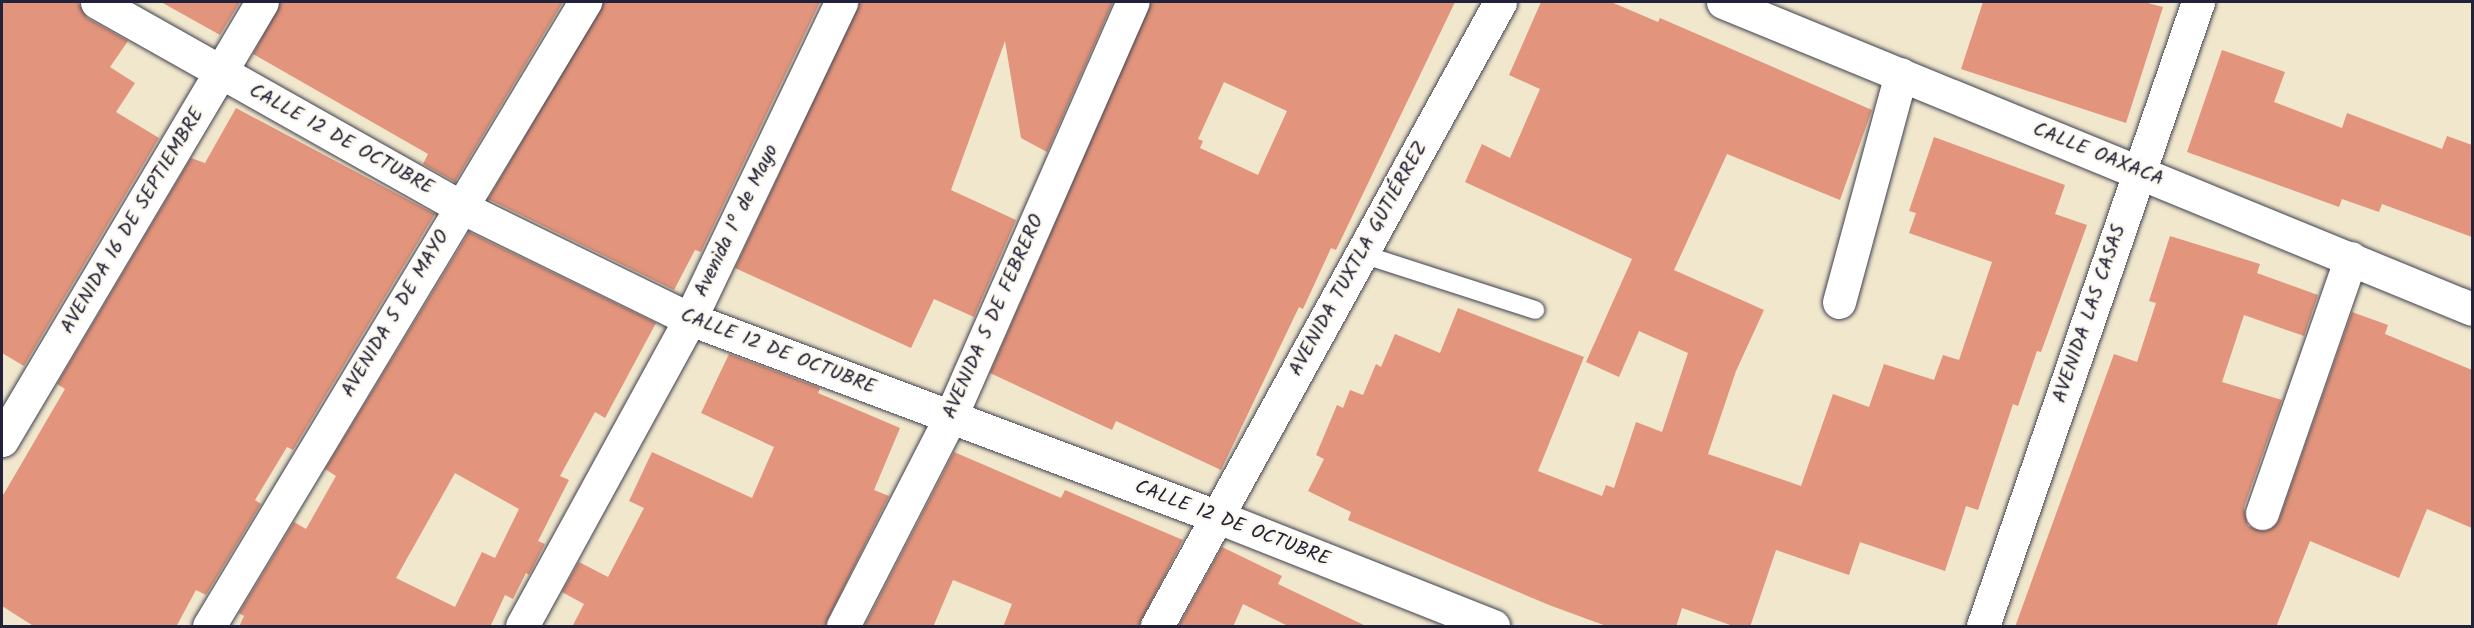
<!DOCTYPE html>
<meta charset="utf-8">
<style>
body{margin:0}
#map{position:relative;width:2474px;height:628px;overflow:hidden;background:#f0e7cc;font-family:Kalam,sans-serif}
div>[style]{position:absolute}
.building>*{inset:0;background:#e2957c}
.roads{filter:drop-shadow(0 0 2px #414051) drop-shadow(0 0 2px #414051)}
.lane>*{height:18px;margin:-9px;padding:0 9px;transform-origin:9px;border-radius:9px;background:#fff}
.street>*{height:33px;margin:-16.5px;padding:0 16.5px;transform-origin:16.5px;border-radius:16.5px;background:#fff}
span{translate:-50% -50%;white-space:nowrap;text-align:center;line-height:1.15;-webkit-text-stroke:4.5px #fbf7ec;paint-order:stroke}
.street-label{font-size:20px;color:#22223b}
.frame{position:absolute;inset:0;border:3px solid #22223b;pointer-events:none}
</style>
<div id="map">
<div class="building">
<i style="clip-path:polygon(2px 2px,78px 2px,87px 18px,128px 41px,110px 67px,135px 83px,116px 112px,159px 138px,24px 366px,2px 353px)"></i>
<i style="clip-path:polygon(161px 2px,240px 2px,220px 35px)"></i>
<i style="clip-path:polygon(281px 2px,563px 2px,455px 182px,423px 164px,428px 154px,253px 54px)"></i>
<i style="clip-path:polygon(604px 2px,820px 2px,701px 252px,695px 250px,674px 290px,488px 199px)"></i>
<i style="clip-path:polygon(860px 2px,1113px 2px,1047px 152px,1021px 138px,1005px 41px,951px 190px,1016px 220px,974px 317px,934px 299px,911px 348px,735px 268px)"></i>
<i style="clip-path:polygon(evenodd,1151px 2px,1455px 2px,1336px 250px,1331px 248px,1303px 309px,1299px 307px,1221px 470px,1116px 421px,1112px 430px,990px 373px,1151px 2px,1224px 82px,1287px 111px,1258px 175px,1200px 148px,1203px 141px,1198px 139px,1224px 82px)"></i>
<i style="clip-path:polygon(1541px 2px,1611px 2px,1658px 22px,1660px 18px,1872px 110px,1840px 200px,1727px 154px,1674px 270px,1764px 310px,1736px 371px,1708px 454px,1801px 486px,1833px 394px,1869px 407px,1884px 364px,1934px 380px,1943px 355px,1959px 360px,1992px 262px,1909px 233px,1916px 213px,1909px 211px,1934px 137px,2065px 185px,2055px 214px,2087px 225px,2041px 352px,2037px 351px,2018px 406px,2013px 404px,1978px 510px,1966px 506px,1945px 571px,1860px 542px,1849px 575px,1776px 550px,1750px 627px,1736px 627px,1682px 608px,1676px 627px,1609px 627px,1549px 605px,1348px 520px,1351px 512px,1308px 491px,1324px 459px,1316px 455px,1337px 405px,1343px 408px,1350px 390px,1363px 395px,1376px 364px,1381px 367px,1395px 334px,1440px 353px,1458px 308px,1584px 357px,1538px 471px,1602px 496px,1606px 485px,1614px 488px,1636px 422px,1662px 432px,1688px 353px,1639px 331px,1619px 377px,1586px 362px,1632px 259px,1465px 182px,1482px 144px,1510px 158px,1540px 89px,1509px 75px)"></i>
<i style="clip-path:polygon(1983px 2px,2144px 2px,2163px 7px,2126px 123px,1961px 69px)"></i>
<i style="clip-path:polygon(2222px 50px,2285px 72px,2274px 102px,2342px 128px,2347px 113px,2442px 149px,2447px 136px,2472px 145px,2472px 237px,2382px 204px,2379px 212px,2342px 199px,2339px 207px,2187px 152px)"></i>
<i style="clip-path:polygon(236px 108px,435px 214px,293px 450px,287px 447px,255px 500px,261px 504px,206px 595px,196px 590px,176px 627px,35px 627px,2px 606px,2px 497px,65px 389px,57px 384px,191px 158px,205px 163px)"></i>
<i style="clip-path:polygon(evenodd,469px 232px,656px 323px,605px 418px,595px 412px,560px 476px,569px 480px,538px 541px,545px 544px,529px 575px,526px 573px,513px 599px,505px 595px,491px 625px,494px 627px,239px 627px,244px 616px,239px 613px,294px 522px,306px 529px,336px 476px,325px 469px,469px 232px,455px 473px,519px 509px,495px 558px,482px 552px,455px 607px,396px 578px,455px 473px)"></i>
<i style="clip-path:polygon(2170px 236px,2260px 264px,2257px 273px,2318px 295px,2304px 336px,2244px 315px,2222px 382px,2282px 400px,2244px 507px,2248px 526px,2266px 531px,2279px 520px,2352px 312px,2388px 325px,2385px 334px,2472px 370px,2472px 528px,2427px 509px,2399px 578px,2310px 541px,2276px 627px,2015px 627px,2114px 354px,2137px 362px,2156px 303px,2149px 301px)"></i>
<i style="clip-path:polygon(729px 354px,820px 388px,818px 393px,900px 428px,874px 490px,889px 496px,824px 627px,572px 627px,584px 604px,562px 592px,579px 562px,608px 577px,644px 508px,629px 501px,652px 452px,752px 498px,774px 447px,701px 413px)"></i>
<i style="clip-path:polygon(954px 452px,1061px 498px,1065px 490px,1183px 540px,1138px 627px,1003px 627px,1012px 604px,953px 580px,933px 627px,864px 627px)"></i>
<i style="clip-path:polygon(1222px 547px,1282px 576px,1278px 584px,1368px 627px,1290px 627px,1243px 604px,1233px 627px,1178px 627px)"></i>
</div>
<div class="roads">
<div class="lane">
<i style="left:1362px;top:254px;width:182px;rotate:17.9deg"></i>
</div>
<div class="street">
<i style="left:97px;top:2px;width:418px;rotate:29.4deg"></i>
<i style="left:461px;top:207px;width:255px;rotate:26.1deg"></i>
<i style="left:690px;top:319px;width:564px;rotate:20.56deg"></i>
<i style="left:1218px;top:517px;width:296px;rotate:21.6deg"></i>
<i style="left:1723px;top:2px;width:809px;rotate:22.29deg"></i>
<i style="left:1839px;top:302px;width:236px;rotate:-74.8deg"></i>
<i style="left:2px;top:440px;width:509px;rotate:-59.31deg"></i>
<i style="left:2262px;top:513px;width:270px;rotate:-70.8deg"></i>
<i style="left:209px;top:626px;width:729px;rotate:-58.93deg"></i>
<i style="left:522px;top:626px;width:350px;rotate:-61.3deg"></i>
<i style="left:690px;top:319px;width:351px;rotate:-64.5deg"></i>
<i style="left:843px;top:626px;width:234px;rotate:-62.8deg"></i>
<i style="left:950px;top:418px;width:454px;rotate:-66.3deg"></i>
<i style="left:1157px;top:626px;width:712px;rotate:-61.2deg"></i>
<i style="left:1983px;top:626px;width:660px;rotate:-70.99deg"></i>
</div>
</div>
<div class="street-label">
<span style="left:341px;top:140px;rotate:29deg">CALLE 12 DE OCTUBRE</span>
<span style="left:2098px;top:155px;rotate:22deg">CALLE OAXACA</span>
<span style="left:133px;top:221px;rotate:-59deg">AVENIDA 16 DE SEPTIEMBRE</span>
<span style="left:737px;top:221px;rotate:-64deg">Avenida 1º de Mayo</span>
<span style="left:1359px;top:259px;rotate:-61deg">AVENIDA TUXTLA GUTIÉRREZ</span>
<span style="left:396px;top:314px;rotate:-59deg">AVENIDA 5 DE MAYO</span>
<span style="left:2090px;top:314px;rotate:-71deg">AVENIDA LAS CASAS</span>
<span style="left:994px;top:317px;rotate:-66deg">AVENIDA 5 DE FEBRERO</span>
<span style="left:778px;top:352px;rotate:21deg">CALLE 12 DE OCTUBRE</span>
<span style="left:1232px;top:524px;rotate:21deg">CALLE 12 DE OCTUBRE</span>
</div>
<div class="frame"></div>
</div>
